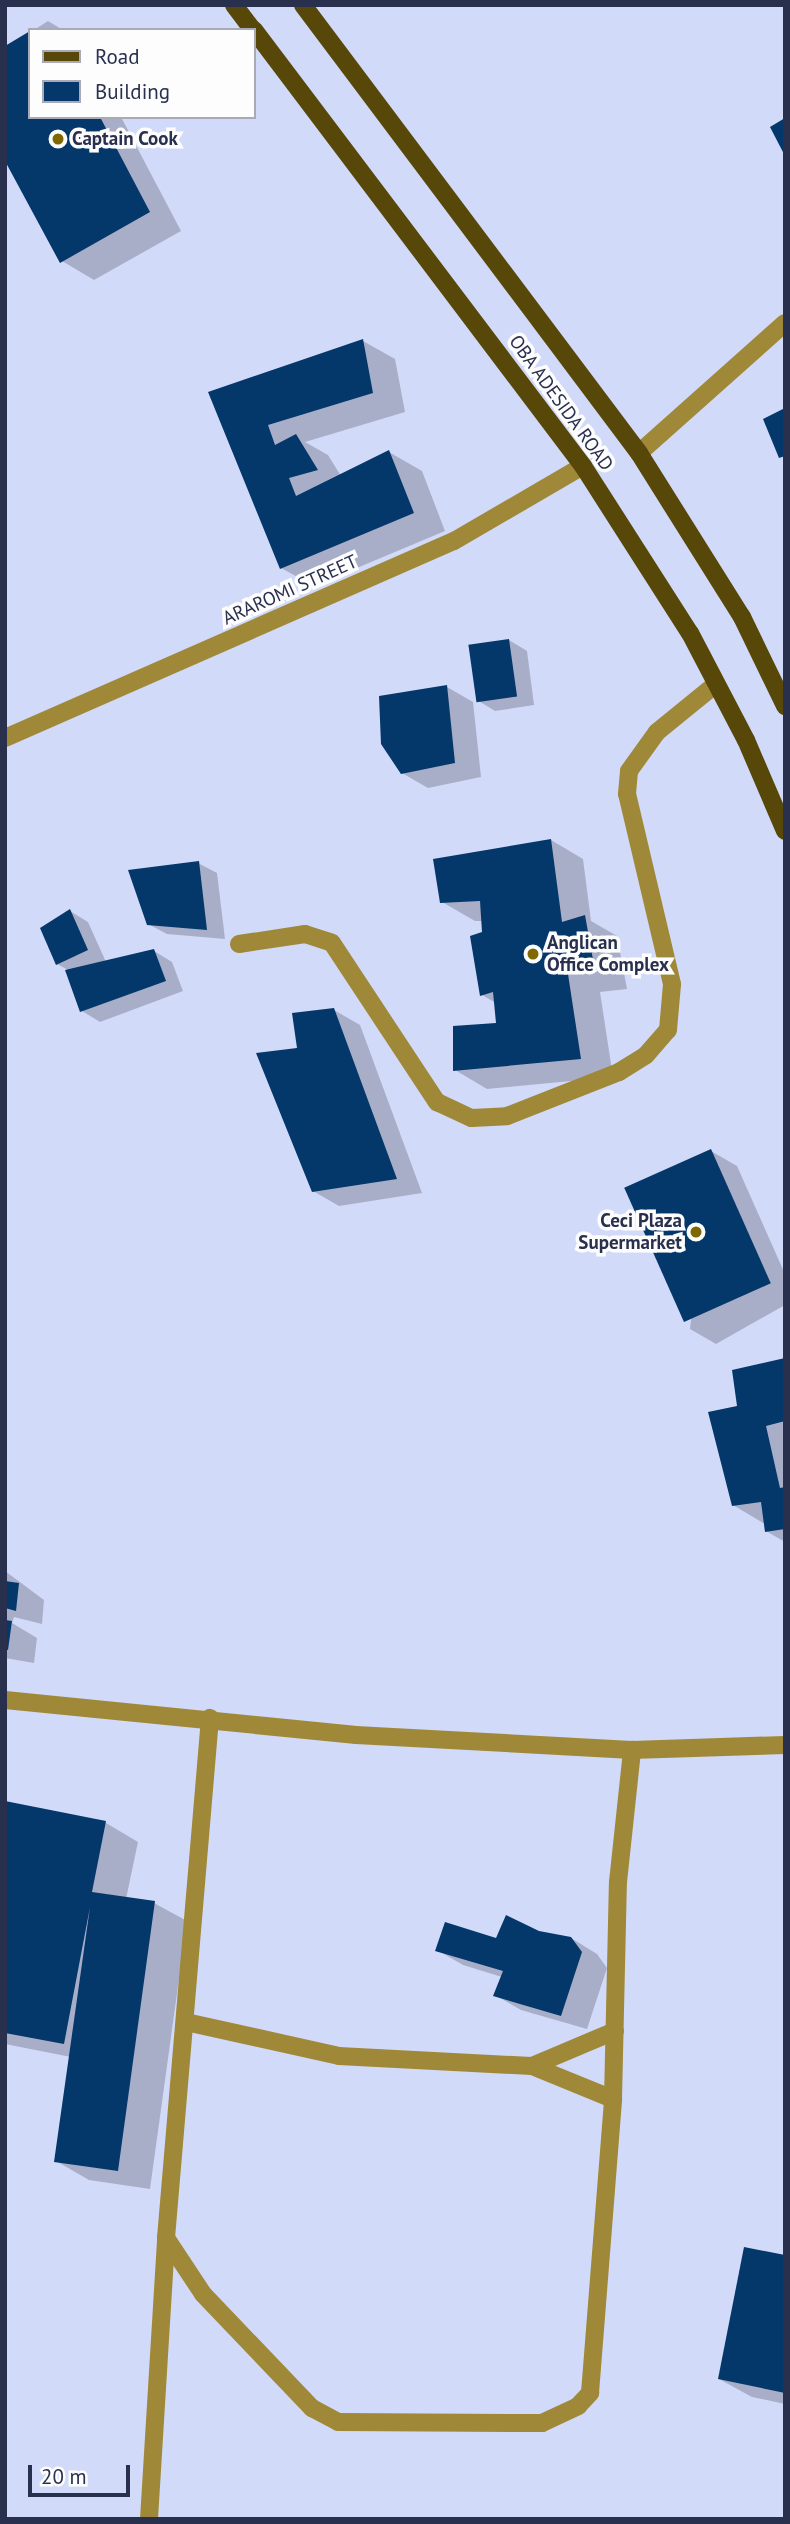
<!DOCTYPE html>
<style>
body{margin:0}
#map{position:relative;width:790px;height:2524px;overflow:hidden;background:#d2daf9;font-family:"PT Sans",sans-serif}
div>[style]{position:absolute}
.shadow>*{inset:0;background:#0003}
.building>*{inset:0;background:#04376a;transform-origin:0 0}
.minor>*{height:18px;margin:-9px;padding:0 9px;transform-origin:9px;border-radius:9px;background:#9f8938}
.major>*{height:18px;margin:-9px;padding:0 9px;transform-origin:9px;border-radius:9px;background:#574708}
.dots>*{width:19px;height:19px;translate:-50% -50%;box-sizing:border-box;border:4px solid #fdfdfd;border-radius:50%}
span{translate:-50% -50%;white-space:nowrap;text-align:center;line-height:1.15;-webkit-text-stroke:7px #fdfdfd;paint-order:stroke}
.poi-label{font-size:19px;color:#29304e;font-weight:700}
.left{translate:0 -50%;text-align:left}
.right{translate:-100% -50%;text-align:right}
.street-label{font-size:19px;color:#29304e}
.frame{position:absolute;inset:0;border:7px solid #29304e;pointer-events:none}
.legend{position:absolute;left:28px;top:28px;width:228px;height:91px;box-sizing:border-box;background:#fdfdfd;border:2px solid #a8abb7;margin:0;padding:9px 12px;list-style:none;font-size:21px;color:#29304e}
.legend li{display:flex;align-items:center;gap:14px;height:35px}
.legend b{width:35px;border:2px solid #a8abb7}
.scale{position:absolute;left:28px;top:2465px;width:102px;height:32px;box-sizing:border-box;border:4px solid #29304e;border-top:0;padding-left:9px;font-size:21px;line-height:24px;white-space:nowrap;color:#29304e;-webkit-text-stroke:5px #fdfdfd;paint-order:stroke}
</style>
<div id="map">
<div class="shadow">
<i style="clip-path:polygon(48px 21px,63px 30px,34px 30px)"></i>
<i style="clip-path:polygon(30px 117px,121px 117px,181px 231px,94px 280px,62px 261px,5px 157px)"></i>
<i style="clip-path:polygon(363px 341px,395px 359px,405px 412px,305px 442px,328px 455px,341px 476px,389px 452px,422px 471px,445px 531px,314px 586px,281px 568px,210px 393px)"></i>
<i style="clip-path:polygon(509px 640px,527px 651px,534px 705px,495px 711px,477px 700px)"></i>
<i style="clip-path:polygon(447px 687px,473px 702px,481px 777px,428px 788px,402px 773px)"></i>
<i style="clip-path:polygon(551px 840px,583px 859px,591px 921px,617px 936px,627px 989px,600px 992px,613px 1077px,487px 1089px,455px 1070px,498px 1024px,496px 1003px,482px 995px,483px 921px,475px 921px,442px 902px)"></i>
<i style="clip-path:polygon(198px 863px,217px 873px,225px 939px,167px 934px,148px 924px)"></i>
<i style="clip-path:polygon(70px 911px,88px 922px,106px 962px,154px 951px,172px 962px,183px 991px,100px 1022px,82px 1011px,70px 971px,57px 964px)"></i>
<i style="clip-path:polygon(334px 1010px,360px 1025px,422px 1193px,339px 1206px,313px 1191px,299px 1050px)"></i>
<i style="clip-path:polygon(711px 1151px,737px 1166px,785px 1274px,785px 1305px,716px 1344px,690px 1329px)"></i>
<i style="clip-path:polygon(785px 1360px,785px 1542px,766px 1531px,765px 1524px,733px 1505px,739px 1407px)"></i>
<i style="clip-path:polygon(5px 1571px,44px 1600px,42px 1624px,14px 1617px,12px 1623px,37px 1638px,34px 1663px,5px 1658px)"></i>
<i style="clip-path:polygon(5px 1803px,106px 1823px,138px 1842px,126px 1899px,154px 1903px,187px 1921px,150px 2189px,89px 2180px,56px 2161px,71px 2057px,5px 2044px)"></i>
<i style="clip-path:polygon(539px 1933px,571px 1938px,597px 1954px,607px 1968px,587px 2029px,521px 2010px,495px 1995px,502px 1977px,463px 1965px,437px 1950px)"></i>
<i style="clip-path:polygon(785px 2257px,785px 2404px,752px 2397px,719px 2379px)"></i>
</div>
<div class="building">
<i style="clip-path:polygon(30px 31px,30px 117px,100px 117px,150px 212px,60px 263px,5px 161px,5px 46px)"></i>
<i style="clip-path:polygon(785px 118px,785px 156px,770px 127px)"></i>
<i style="clip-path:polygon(363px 339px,373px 393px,268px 425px,275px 445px,296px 434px,318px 470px,289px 478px,296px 496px,389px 450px,414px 513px,280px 569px,208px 392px)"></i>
<i style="clip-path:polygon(785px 408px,785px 456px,779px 458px,763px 419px)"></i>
<i style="left:509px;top:639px;width:58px;height:41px;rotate:82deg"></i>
<i style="clip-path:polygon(447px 685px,455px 763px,401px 774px,381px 744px,379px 696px)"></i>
<i style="clip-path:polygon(551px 839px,562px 922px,585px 915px,595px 971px,568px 974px,581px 1059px,453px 1071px,453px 1026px,496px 1023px,493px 992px,480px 996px,470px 936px,482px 932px,480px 901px,440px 903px,433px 859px)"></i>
<i style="clip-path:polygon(199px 861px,207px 930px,147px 925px,128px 870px)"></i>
<i style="clip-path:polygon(70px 909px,88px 950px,56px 965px,40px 928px)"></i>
<i style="clip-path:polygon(154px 949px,166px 981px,80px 1012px,65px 970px)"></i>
<i style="clip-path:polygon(334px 1008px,397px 1179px,312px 1192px,256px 1053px,297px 1048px,292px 1013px)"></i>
<i style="left:711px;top:1149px;width:147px;height:95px;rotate:66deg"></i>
<i style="clip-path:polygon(785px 1358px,785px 1421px,766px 1426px,780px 1488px,785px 1487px,785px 1529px,765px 1532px,761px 1502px,732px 1506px,708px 1412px,737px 1406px,732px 1370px)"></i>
<i style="clip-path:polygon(5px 1581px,19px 1583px,16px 1611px,5px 1608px)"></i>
<i style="clip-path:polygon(5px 1620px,12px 1621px,8px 1650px,5px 1649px)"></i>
<i style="clip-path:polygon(5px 1801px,106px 1821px,92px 1892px,155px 1901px,118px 2171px,54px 2162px,90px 1907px,64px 2044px,5px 2033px)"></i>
<i style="clip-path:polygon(506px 1915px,539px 1931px,571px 1937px,582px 1952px,561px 2016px,493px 1996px,503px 1971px,435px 1951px,445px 1922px,496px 1938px)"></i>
<i style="clip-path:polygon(744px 2247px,785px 2255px,785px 2393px,718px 2379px)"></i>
</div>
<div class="minor">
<i style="left:639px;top:453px;width:195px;rotate:-41.7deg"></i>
<i style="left:5px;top:738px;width:490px;rotate:-23.7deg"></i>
<i style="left:454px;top:541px;width:149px;rotate:-30.2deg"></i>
<i style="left:239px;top:944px;width:67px;rotate:-8.6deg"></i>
<i style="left:305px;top:934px;width:28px;rotate:18deg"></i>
<i style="left:332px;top:943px;width:191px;rotate:56.6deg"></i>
<i style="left:437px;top:1102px;width:38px;rotate:25deg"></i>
<i style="left:472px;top:1118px;width:35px;rotate:-3deg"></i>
<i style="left:507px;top:1116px;width:120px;rotate:-21.4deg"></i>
<i style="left:619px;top:1072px;width:32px;rotate:-32deg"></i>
<i style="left:646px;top:1055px;width:33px;rotate:-49deg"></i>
<i style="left:668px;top:1030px;width:46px;rotate:-85deg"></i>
<i style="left:672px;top:984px;width:195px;rotate:-103.3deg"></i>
<i style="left:627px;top:794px;width:23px;rotate:-85deg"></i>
<i style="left:629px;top:771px;width:48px;rotate:-54.3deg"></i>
<i style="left:657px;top:732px;width:76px;rotate:-39.1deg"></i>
<i style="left:5px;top:1700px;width:353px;rotate:5.7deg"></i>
<i style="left:356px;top:1735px;width:276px;rotate:3.1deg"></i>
<i style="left:632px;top:1750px;width:153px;rotate:-1.9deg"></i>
<i style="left:186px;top:2022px;width:157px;rotate:12.5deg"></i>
<i style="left:339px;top:2056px;width:193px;rotate:3deg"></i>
<i style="left:532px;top:2066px;width:87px;rotate:22.2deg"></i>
<i style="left:532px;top:2066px;width:90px;rotate:-22.9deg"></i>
<i style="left:166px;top:2238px;width:67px;rotate:56.5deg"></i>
<i style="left:203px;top:2294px;width:158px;rotate:46.3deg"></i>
<i style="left:312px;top:2408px;width:30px;rotate:28deg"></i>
<i style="left:338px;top:2422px;width:204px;rotate:0.3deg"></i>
<i style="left:542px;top:2423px;width:40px;rotate:-25deg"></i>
<i style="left:578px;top:2406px;width:18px;rotate:-47deg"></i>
<i style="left:590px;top:2393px;width:295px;rotate:-85.5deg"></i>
<i style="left:613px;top:2099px;width:217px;rotate:-88.7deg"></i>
<i style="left:618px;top:1882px;width:133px;rotate:-83.9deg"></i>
<i style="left:149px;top:2519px;width:282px;rotate:-86.5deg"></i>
<i style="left:166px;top:2238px;width:522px;rotate:-85.16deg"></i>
</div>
<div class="major">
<i style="left:234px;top:5px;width:31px;rotate:53deg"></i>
<i style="left:303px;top:5px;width:560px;rotate:53.13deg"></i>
<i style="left:639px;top:453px;width:194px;rotate:57.9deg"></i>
<i style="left:742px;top:617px;width:99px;rotate:64.2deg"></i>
<i style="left:254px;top:30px;width:546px;rotate:52.96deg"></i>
<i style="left:583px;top:466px;width:198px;rotate:57.4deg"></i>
<i style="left:690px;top:633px;width:121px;rotate:62.4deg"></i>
<i style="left:746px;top:740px;width:99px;rotate:66.8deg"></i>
</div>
<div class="dots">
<i style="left:58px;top:139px;background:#7f6800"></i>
<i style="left:533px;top:954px;background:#7f6800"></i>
<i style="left:696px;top:1232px;background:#7f6800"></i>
</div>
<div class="poi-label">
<span class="left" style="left:72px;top:139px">Captain Cook</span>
<span class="left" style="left:547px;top:954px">Anglican<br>Office Complex</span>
<span class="right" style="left:682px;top:1232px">Ceci Plaza<br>Supermarket</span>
</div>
<div class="street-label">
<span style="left:561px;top:403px;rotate:54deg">OBA ADESIDA ROAD</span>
<span style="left:290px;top:590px;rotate:-24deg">ARAROMI STREET</span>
</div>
<div class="frame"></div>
<ul class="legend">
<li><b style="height:9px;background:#574708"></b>Road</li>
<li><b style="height:19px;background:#04376a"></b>Building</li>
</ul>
<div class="scale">20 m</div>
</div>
